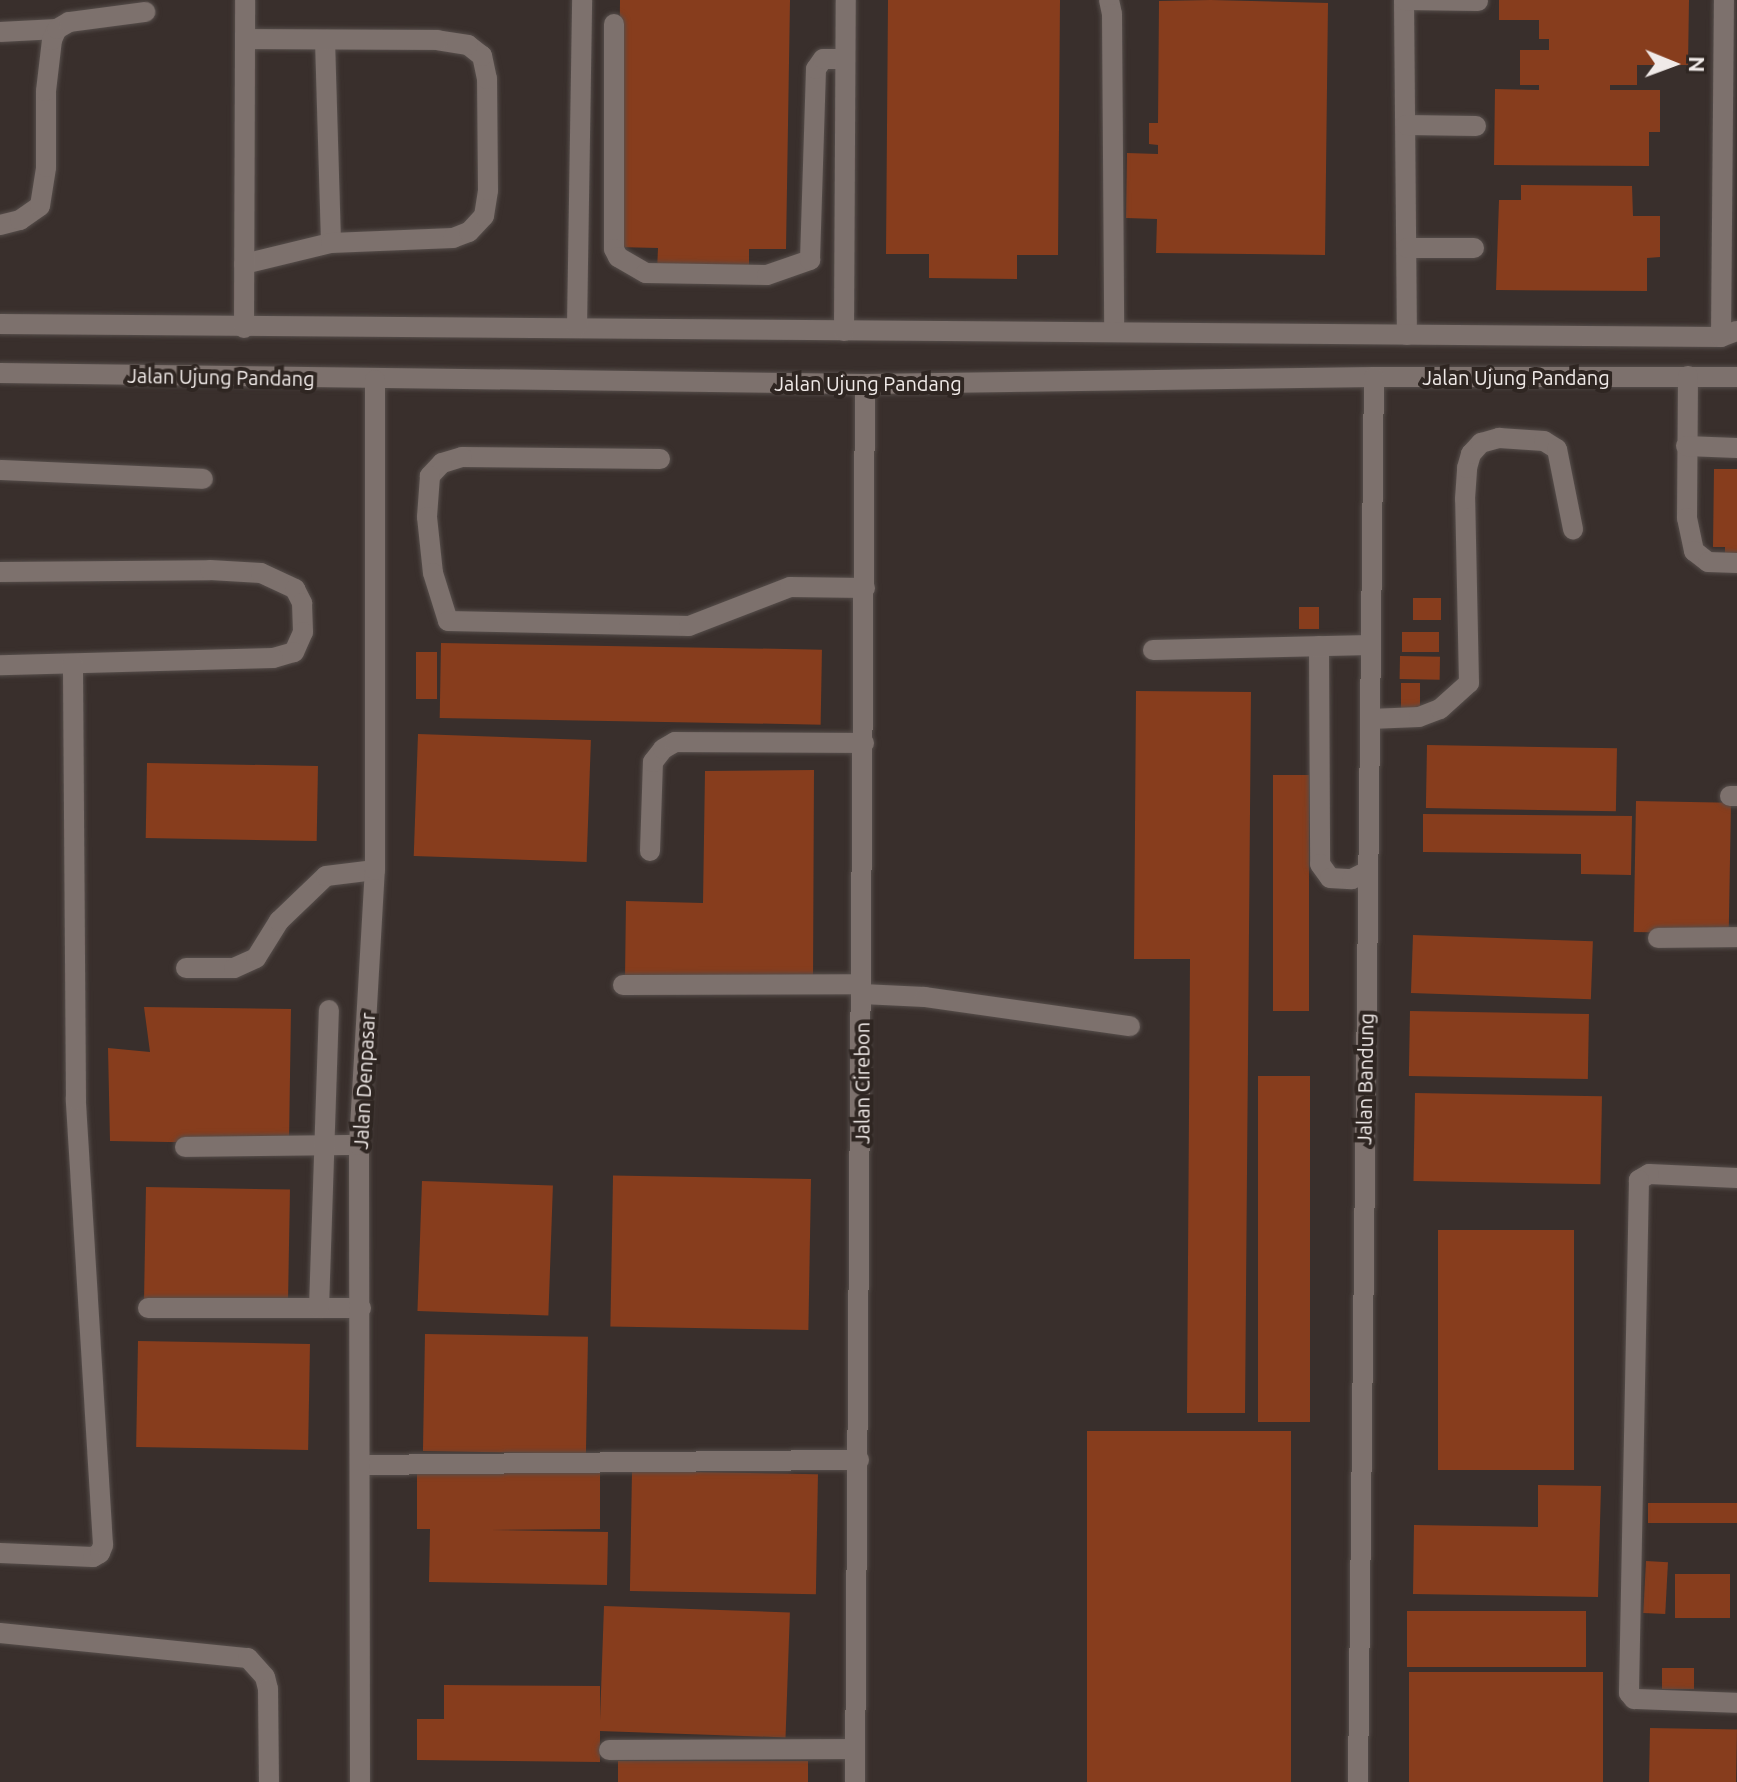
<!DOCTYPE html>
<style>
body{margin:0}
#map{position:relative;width:1737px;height:1782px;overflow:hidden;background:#392f2c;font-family:Ubuntu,sans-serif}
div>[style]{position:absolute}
.building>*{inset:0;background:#873d1d;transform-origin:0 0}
.roads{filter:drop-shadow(0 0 2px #564e4b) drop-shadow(0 0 2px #564e4b)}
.minor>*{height:20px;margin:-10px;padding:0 10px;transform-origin:10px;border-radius:10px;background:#7d716d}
span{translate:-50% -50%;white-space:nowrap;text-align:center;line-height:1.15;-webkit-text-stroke:8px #2f2622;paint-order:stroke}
.street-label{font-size:20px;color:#f0eae8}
.north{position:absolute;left:1633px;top:24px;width:80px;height:80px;-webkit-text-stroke:6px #2f2622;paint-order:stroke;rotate:91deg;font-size:22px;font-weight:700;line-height:32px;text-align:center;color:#f0eae8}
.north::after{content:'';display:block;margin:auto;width:28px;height:36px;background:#f0eae8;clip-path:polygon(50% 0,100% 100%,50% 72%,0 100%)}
</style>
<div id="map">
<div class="building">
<i style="clip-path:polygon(620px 0,790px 0,786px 249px,749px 249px,749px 272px,657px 271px,658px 248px,617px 247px)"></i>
<i style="clip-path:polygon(888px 0,1060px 0,1058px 255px,1017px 255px,1017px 279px,929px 278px,929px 254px,886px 254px)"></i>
<i style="clip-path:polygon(1211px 0,1328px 3px,1325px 255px,1156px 253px,1157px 219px,1126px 218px,1127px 153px,1158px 154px,1158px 145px,1149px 144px,1149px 123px,1158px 123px,1159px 1px)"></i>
<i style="clip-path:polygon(1499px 0,1689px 0,1688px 65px,1637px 65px,1637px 85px,1610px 85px,1610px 90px,1660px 90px,1660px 132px,1649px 132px,1649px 166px,1494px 165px,1495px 89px,1539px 90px,1539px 85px,1520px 85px,1520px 50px,1549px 50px,1549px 39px,1539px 39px,1539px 20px,1499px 20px)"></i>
<i style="clip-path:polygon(1521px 185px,1632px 186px,1633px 216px,1660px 216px,1660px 257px,1647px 258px,1647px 291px,1496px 290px,1499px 200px,1521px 200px)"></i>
<i style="clip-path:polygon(1714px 469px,1737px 469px,1737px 553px,1725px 553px,1725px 547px,1713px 547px)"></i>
<i style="left:1413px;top:598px;width:28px;height:22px"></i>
<i style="left:1299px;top:607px;width:20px;height:22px"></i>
<i style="left:1402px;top:632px;width:37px;height:20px"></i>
<i style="left:441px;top:643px;width:381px;height:75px;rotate:1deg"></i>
<i style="left:416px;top:652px;width:21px;height:47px"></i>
<i style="left:1400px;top:656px;width:40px;height:23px;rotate:1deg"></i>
<i style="left:1401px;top:683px;width:19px;height:26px"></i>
<i style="clip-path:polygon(1136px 691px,1251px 692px,1245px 1413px,1187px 1413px,1190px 959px,1134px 959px)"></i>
<i style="left:418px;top:734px;width:173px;height:122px;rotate:2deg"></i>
<i style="left:1427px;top:745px;width:190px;height:63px;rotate:1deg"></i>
<i style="left:147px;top:763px;width:171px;height:75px;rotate:1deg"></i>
<i style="clip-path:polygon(814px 770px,813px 982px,625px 978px,626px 901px,703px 903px,705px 771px)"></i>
<i style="left:1309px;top:775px;width:236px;height:36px;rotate:90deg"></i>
<i style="left:1636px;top:801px;width:95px;height:131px;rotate:1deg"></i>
<i style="clip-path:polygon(1423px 814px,1632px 816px,1631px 875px,1581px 874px,1581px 854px,1423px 852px)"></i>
<i style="left:1413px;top:935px;width:180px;height:58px;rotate:2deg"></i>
<i style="clip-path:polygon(144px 1007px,291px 1009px,289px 1144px,110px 1141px,108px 1048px,150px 1052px)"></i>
<i style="left:1410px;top:1011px;width:179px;height:65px;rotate:1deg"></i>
<i style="left:1258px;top:1076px;width:52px;height:346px"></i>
<i style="left:1415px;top:1093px;width:187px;height:88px;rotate:1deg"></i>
<i style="left:811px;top:1179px;width:151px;height:198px;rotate:91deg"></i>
<i style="left:422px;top:1181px;width:131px;height:130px;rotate:2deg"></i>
<i style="left:146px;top:1187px;width:144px;height:115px;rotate:1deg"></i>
<i style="left:1574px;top:1230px;width:240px;height:136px;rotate:90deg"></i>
<i style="left:425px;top:1334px;width:163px;height:117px;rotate:1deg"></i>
<i style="left:138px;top:1341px;width:172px;height:106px;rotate:1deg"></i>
<i style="left:1087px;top:1431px;width:204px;height:351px"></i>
<i style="left:632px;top:1471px;width:186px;height:120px;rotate:1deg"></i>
<i style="clip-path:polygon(417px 1472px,600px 1473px,600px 1529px,490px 1530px,608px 1532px,607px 1585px,429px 1582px,430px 1529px,417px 1529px)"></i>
<i style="clip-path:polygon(1538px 1485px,1601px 1486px,1598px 1597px,1413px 1594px,1414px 1525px,1538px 1527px)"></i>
<i style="left:1648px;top:1503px;width:89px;height:20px"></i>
<i style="left:1646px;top:1561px;width:22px;height:52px;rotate:3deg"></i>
<i style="left:1675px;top:1574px;width:55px;height:44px"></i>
<i style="left:604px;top:1606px;width:186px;height:125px;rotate:2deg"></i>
<i style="left:1407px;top:1611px;width:179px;height:56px"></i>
<i style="left:1662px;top:1668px;width:32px;height:21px"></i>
<i style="left:1409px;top:1672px;width:194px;height:110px"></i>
<i style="clip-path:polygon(444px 1685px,600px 1686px,600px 1762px,417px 1760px,417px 1719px,444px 1719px)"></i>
<i style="left:1650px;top:1728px;width:87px;height:54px;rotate:1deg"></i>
<i style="left:618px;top:1761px;width:190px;height:21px"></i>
</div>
<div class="roads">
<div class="minor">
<i style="left:1109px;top:0;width:14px;rotate:78deg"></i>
<i style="left:1112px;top:14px;width:318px;rotate:89.6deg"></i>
<i style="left:1404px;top:0;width:335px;rotate:89.5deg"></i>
<i style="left:1404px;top:0;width:74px;rotate:0.8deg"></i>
<i style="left:614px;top:24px;width:225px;rotate:90deg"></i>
<i style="left:614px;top:249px;width:9px;rotate:63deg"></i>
<i style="left:618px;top:257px;width:32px;rotate:30deg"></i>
<i style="left:646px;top:273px;width:121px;rotate:0.9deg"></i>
<i style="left:767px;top:275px;width:46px;rotate:-19.2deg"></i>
<i style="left:810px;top:260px;width:191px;rotate:-88.2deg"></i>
<i style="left:816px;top:69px;width:12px;rotate:-55deg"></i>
<i style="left:823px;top:59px;width:22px"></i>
<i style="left:0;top:32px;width:57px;rotate:-3deg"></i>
<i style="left:325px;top:40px;width:203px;rotate:88.3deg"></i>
<i style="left:1406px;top:125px;width:70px;rotate:0.8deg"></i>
<i style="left:0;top:225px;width:21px;rotate:-14deg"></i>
<i style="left:20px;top:220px;width:24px;rotate:-35deg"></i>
<i style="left:40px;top:206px;width:39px;rotate:-81deg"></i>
<i style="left:46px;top:167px;width:76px;rotate:-90deg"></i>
<i style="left:46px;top:91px;width:51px;rotate:-83.3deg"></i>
<i style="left:52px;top:40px;width:12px;rotate:-66deg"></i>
<i style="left:57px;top:29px;width:14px;rotate:-30deg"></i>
<i style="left:69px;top:22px;width:77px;rotate:-7.5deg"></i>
<i style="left:1407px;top:248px;width:67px"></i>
<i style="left:244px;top:264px;width:89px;rotate:-13.6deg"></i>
<i style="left:331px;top:243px;width:122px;rotate:-2.3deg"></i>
<i style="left:453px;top:238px;width:17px;rotate:-21deg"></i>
<i style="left:469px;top:232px;width:22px;rotate:-47deg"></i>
<i style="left:484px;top:216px;width:26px;rotate:-81deg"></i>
<i style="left:488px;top:190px;width:111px;rotate:-90.5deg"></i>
<i style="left:487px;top:79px;width:24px;rotate:-102deg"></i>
<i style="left:482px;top:56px;width:18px;rotate:-142deg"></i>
<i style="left:468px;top:45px;width:30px;rotate:-171deg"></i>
<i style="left:438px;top:40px;width:193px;rotate:-179.7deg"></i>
<i style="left:0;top:324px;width:1721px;rotate:0.43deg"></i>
<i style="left:1721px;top:337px;width:17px;rotate:-21deg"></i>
<i style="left:577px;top:327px;width:327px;rotate:-89.1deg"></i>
<i style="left:244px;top:328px;width:328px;rotate:-89.8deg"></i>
<i style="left:844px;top:331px;width:331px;rotate:-89.7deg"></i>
<i style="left:1721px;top:337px;width:337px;rotate:-89.5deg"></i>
<i style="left:0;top:373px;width:865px;rotate:0.73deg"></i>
<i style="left:865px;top:384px;width:509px;rotate:-0.79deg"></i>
<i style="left:1374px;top:377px;width:363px"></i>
<i style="left:1688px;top:376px;width:142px;rotate:90.4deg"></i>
<i style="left:1687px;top:518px;width:34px;rotate:78deg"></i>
<i style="left:1694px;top:551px;width:18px;rotate:38deg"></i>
<i style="left:1708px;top:562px;width:29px;rotate:2deg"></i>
<i style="left:1686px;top:446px;width:51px;rotate:2.2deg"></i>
<i style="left:660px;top:459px;width:198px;rotate:-179.4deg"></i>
<i style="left:462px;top:457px;width:21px;rotate:163deg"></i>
<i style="left:442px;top:463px;width:18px;rotate:133deg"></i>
<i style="left:430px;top:476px;width:41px;rotate:94.2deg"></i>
<i style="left:427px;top:517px;width:56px;rotate:83.9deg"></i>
<i style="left:433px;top:573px;width:50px;rotate:72.6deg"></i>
<i style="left:448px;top:621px;width:241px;rotate:1.2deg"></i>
<i style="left:689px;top:626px;width:108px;rotate:-21.1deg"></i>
<i style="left:790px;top:587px;width:75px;rotate:0.8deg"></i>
<i style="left:0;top:470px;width:203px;rotate:2.5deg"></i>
<i style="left:0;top:572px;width:210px;rotate:-0.5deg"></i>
<i style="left:210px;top:570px;width:51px;rotate:3.4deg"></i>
<i style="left:261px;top:573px;width:38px;rotate:25deg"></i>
<i style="left:295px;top:589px;width:16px;rotate:63deg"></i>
<i style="left:302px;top:603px;width:29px;rotate:88deg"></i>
<i style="left:303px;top:632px;width:22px;rotate:114deg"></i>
<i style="left:294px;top:652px;width:22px;rotate:164deg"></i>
<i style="left:273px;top:658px;width:273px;rotate:178.5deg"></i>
<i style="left:1319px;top:646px;width:218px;rotate:89.7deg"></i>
<i style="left:1320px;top:864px;width:17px;rotate:54deg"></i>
<i style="left:1330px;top:878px;width:22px;rotate:3deg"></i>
<i style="left:1352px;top:879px;width:16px;rotate:-27deg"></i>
<i style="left:1153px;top:650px;width:218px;rotate:-1.3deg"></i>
<i style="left:1370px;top:719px;width:49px;rotate:-2.3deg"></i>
<i style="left:1419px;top:717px;width:22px;rotate:-21deg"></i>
<i style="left:1440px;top:709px;width:39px;rotate:-42deg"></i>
<i style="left:1469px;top:683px;width:184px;rotate:-91.2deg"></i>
<i style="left:1465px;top:499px;width:31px;rotate:-86deg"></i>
<i style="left:1467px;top:468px;width:15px;rotate:-74deg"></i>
<i style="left:1471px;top:454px;width:15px;rotate:-48deg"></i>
<i style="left:1481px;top:443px;width:19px;rotate:-16deg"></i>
<i style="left:1499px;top:438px;width:45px;rotate:3.8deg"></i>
<i style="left:1544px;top:441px;width:15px;rotate:32deg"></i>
<i style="left:1557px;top:449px;width:82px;rotate:78.7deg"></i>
<i style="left:1730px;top:796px;width:7px"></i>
<i style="left:650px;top:851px;width:89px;rotate:-88.1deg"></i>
<i style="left:653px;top:762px;width:16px;rotate:-52deg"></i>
<i style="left:663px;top:749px;width:14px;rotate:-30deg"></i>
<i style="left:675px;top:742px;width:189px;rotate:0.3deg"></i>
<i style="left:1658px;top:938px;width:79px;rotate:-0.7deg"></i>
<i style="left:186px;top:968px;width:48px"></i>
<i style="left:234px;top:968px;width:24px;rotate:-24deg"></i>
<i style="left:256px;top:958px;width:44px;rotate:-58.1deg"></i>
<i style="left:279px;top:921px;width:65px;rotate:-43.8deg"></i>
<i style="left:326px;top:876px;width:49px;rotate:-7deg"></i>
<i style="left:623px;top:985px;width:238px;rotate:-0.2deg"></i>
<i style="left:862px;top:994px;width:63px;rotate:2.7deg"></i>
<i style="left:925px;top:997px;width:207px;rotate:8.1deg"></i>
<i style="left:185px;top:1147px;width:174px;rotate:-0.7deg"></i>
<i style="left:1737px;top:1178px;width:88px;rotate:-177.4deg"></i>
<i style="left:1649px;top:1174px;width:12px;rotate:149deg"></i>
<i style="left:1639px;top:1180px;width:513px;rotate:91.12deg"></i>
<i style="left:1629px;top:1693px;width:8px;rotate:50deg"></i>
<i style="left:1634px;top:1699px;width:103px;rotate:2.2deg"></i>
<i style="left:148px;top:1308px;width:213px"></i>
<i style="left:319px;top:1308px;width:298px;rotate:-88.1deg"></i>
<i style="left:362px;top:1465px;width:497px;rotate:-0.6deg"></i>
<i style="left:0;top:1553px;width:93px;rotate:2.5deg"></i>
<i style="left:93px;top:1557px;width:8px;rotate:-30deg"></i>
<i style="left:100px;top:1553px;width:9px;rotate:-69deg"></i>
<i style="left:103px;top:1545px;width:446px;rotate:-93.5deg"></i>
<i style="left:76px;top:1100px;width:436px;rotate:-90.4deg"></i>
<i style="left:0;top:1633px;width:249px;rotate:5.8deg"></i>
<i style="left:248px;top:1658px;width:25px;rotate:48deg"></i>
<i style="left:265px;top:1677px;width:12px;rotate:76deg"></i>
<i style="left:268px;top:1689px;width:93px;rotate:89.4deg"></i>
<i style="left:609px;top:1750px;width:246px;rotate:-0.2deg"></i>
<i style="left:360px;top:1782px;width:637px;rotate:-90.09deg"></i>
<i style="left:359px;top:1145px;width:275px;rotate:-86.7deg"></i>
<i style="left:375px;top:870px;width:490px;rotate:-90deg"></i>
<i style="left:855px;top:1782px;width:1398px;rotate:-89.59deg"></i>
<i style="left:1358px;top:1782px;width:1405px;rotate:-89.35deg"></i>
</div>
</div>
<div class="street-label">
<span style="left:221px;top:377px;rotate:1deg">Jalan Ujung Pandang</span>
<span style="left:1516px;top:377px">Jalan Ujung Pandang</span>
<span style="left:868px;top:383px">Jalan Ujung Pandang</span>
<span style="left:1365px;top:1079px;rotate:-89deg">Jalan Bandung</span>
<span style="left:364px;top:1081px;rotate:-87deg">Jalan Denpasar</span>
<span style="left:862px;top:1083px;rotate:-90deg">Jalan Cirebon</span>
</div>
<div class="north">N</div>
</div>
